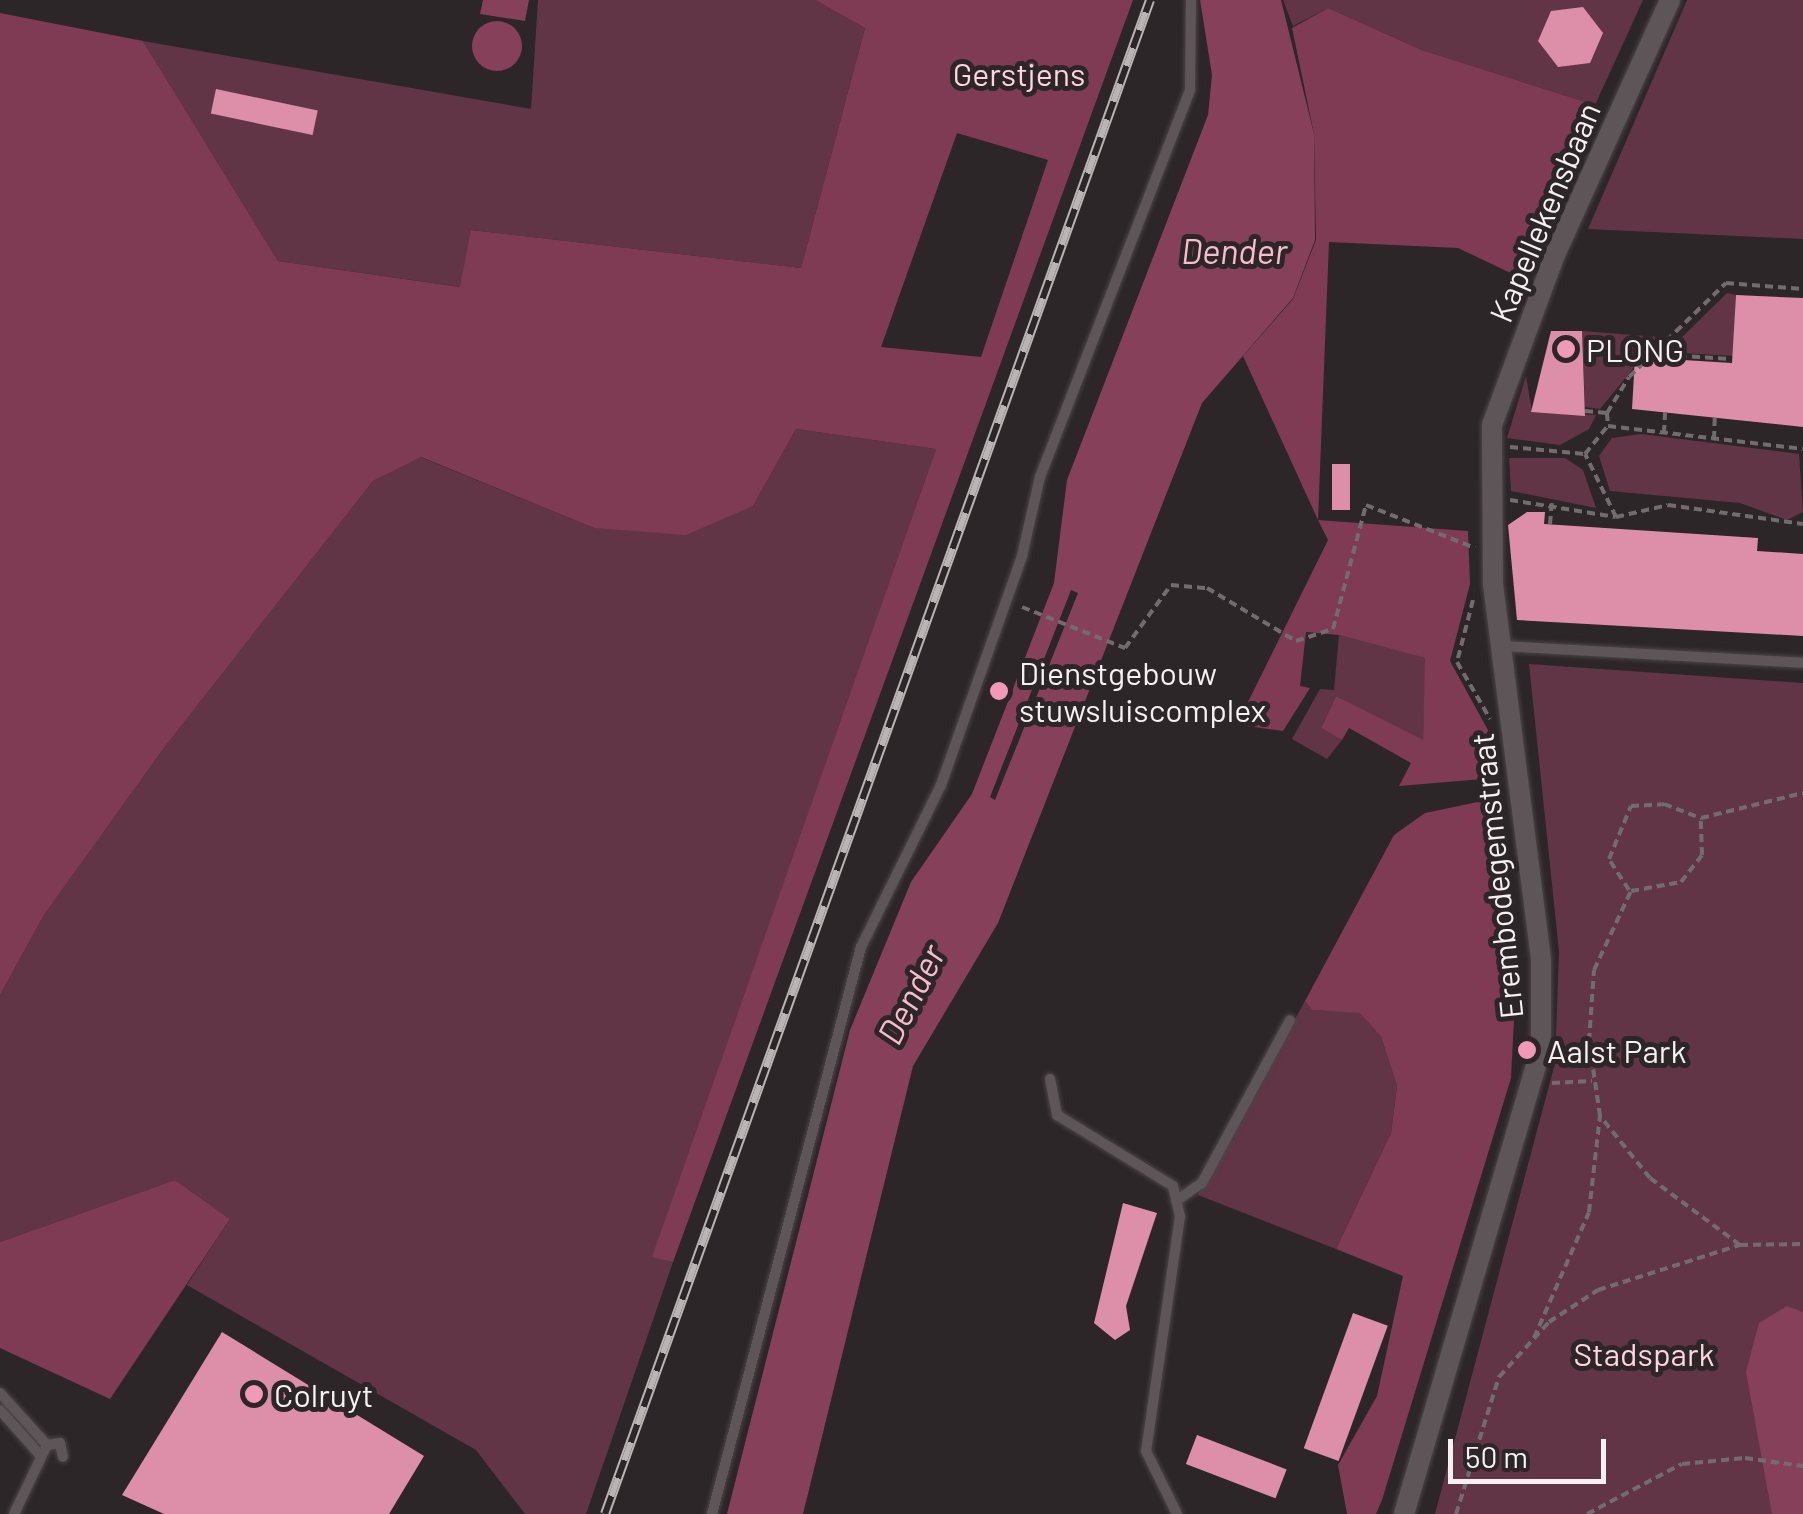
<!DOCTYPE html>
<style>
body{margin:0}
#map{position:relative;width:1803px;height:1514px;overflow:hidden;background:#2d2628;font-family:Barlow,sans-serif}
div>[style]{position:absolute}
.green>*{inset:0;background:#613545}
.forest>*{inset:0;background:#7f3a54}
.water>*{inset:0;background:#86405a}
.round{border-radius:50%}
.building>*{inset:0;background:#dd8fa9;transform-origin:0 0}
.path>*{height:4px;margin-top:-2px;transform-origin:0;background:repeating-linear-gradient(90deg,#736c6e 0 8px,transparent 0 13px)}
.roads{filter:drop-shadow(0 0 2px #4b4547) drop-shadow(0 0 2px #4b4547)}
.lane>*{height:10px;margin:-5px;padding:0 5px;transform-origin:5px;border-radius:5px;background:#5d5558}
.street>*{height:20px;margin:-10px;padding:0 10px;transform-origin:10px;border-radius:10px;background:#5d5558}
.rail>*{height:10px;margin-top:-5px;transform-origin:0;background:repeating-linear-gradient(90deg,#2d2628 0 19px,#bab4b5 0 38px);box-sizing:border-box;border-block:2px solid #bab4b5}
.dots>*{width:28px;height:28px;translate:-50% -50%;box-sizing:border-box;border:5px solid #2d2628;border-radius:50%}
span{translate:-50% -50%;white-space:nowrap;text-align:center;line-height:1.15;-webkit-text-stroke:10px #2d2628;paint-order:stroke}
.park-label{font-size:32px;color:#ffd3e0}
.street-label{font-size:32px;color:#f5f0f1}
.poi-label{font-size:32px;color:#f5f0f1}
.left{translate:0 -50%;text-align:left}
.water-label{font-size:35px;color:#fabace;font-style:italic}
.scale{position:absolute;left:1448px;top:1439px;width:158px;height:45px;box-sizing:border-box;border:5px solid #f5f0f1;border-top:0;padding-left:12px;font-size:30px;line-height:35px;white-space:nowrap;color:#f5f0f1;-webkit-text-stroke:8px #2d2628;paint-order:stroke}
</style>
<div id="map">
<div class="green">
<i style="clip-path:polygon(538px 0,815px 0,865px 28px,801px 268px,472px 230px,461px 287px,278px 261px,143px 41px,531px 109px)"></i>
<i style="clip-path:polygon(1283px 0,1643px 0,1595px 105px,1422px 50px,1328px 8px,1293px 26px)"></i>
<i style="clip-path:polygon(1687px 0,1803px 0,1803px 239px,1588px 229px)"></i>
<i style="clip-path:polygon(1727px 293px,1736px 295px,1734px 356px,1667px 352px)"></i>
<i style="clip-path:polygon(1582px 331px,1659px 337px,1600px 409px,1585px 407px)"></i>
<i style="clip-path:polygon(1526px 376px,1532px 412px,1596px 415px,1589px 429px,1560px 445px,1507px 438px)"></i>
<i style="clip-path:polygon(796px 429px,936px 449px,653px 1256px,673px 1262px,586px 1514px,525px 1514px,476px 1450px,187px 1285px,230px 1219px,175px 1180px,0 1242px,0 995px,44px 915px,164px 748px,373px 481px,420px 457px,594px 528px,753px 506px)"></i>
<i style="clip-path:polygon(1641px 434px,1799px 454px,1803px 512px,1787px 520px,1740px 503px,1610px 491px,1599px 456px,1612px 438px)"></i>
<i style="clip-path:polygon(1509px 458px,1565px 458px,1583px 470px,1596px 508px,1511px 491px)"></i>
<i style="clip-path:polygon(1339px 635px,1426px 658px,1423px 741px,1336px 696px,1321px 728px,1342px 740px,1327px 759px,1292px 739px,1320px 689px,1334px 690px)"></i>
<i style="clip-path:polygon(1529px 664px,1803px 683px,1803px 1514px,1435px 1514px,1555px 1063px,1559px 951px)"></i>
<i style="clip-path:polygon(1305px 1001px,1312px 1010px,1360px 1012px,1381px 1037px,1397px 1086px,1391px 1133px,1336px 1249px,1198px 1195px)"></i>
</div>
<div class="forest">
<i style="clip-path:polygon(evenodd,815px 0,1133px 0,673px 1262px,652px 1257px,936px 449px,796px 429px,753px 506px,686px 535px,594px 528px,421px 457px,373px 481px,164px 748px,44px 915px,0 995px,0 13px,143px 41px,278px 261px,460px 287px,471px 230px,801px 268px,865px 28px,815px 0,957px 133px,1048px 160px,981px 357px,881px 347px,957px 133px)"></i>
<i style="clip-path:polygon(1328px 8px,1422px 50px,1595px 105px,1519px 277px,1458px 248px,1329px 242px,1318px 520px,1468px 531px,1470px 584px,1450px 661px,1489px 732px,1495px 778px,1399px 786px,1411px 763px,1349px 728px,1342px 740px,1321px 728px,1336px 696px,1423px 740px,1425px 658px,1339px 635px,1306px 632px,1300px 686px,1310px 688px,1283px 731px,1218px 722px,1247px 704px,1328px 540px,1318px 520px,1243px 356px,1293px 299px,1316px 240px,1314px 134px,1292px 28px)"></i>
<i style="clip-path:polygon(1497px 798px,1517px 962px,1511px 1078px,1382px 1500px,1376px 1514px,1347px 1514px,1338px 1465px,1377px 1396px,1403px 1276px,1336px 1249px,1391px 1133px,1397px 1086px,1381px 1037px,1360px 1013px,1312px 1010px,1305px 1001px,1394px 835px,1425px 813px)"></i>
<i style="clip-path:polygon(175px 1180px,230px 1219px,110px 1399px,0 1348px,0 1242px)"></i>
</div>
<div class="water">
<i style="clip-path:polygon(483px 0,529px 0,525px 21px,480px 14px)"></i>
<i style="clip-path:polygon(evenodd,1200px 0,1281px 0,1314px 134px,1315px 240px,1293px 298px,1202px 403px,998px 923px,913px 1066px,803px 1514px,727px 1514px,850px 1030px,911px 882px,972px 794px,1054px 583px,1067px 480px,1208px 115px,1212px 75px,1200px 0,1071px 590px,1078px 593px,995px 800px,990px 797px,1071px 590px)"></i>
<i class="round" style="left:472px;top:21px;width:50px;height:50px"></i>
<i style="clip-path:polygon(1787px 1306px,1803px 1312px,1803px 1514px,1772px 1514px,1746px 1372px,1759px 1323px)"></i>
</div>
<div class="building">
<i style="clip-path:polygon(1583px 7px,1603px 33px,1590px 63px,1558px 67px,1538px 41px,1551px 11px)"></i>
<i style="left:216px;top:89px;width:104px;height:25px;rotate:12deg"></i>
<i style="clip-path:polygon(1736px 295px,1803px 298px,1803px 427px,1632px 409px,1635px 357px,1732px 363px)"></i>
<i style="clip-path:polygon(1551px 331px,1582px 331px,1585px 416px,1531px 412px)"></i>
<i style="left:1332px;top:464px;width:18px;height:46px"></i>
<i style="clip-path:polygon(1527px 512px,1545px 512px,1544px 524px,1758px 538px,1757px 551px,1803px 554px,1803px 636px,1517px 620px,1508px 525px)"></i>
<i style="clip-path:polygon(1123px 1203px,1157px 1213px,1126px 1306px,1130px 1330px,1115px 1340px,1094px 1323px)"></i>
<i style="left:1353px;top:1313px;width:37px;height:144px;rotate:20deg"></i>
<i style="clip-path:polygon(222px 1332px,424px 1456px,389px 1514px,164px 1514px,122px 1495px)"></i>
<i style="left:1197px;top:1435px;width:96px;height:31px;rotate:21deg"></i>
</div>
<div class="path">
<i style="left:1653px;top:354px;width:77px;rotate:3.7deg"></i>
<i style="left:1585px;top:411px;width:22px;rotate:5deg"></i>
<i style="left:1607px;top:413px;width:13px;rotate:86deg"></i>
<i style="left:1607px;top:413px;width:42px;rotate:-58.6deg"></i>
<i style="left:1629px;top:377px;width:135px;rotate:-44.1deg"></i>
<i style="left:1726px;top:283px;width:77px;rotate:4.5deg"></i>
<i style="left:1664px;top:433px;width:22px;rotate:-87deg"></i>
<i style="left:1714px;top:439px;width:25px;rotate:-88deg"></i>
<i style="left:1510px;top:447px;width:75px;rotate:5.3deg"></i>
<i style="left:1510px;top:500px;width:107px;rotate:9.1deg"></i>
<i style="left:1616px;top:517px;width:53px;rotate:-13deg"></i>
<i style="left:1668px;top:505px;width:136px;rotate:8deg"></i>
<i style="left:1616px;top:517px;width:70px;rotate:-116.2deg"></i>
<i style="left:1585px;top:454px;width:36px;rotate:-51deg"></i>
<i style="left:1608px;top:426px;width:196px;rotate:6.7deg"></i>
<i style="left:1550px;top:524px;width:21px;rotate:-85deg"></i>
<i style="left:1473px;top:600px;width:64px;rotate:104.5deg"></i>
<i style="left:1457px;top:662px;width:66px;rotate:59.9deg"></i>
<i style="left:1022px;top:607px;width:111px;rotate:21.7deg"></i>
<i style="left:1125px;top:648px;width:78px;rotate:-53.9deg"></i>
<i style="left:1171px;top:585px;width:36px;rotate:5deg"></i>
<i style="left:1207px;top:588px;width:104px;rotate:30.8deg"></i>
<i style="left:1296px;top:641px;width:39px;rotate:-18deg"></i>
<i style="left:1333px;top:629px;width:128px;rotate:-75.1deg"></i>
<i style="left:1366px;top:505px;width:117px;rotate:21.5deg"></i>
<i style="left:1629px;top:890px;width:37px;rotate:-123deg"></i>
<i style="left:1609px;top:859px;width:57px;rotate:-67.5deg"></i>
<i style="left:1631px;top:806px;width:33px;rotate:-3deg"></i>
<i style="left:1664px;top:804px;width:40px;rotate:21deg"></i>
<i style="left:1552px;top:1083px;width:40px;rotate:-2.9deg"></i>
<i style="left:1740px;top:1245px;width:112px;rotate:-143.3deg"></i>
<i style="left:1650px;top:1178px;width:80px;rotate:-128.9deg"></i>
<i style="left:1600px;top:1116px;width:76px;rotate:-98.3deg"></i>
<i style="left:1589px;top:1041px;width:71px;rotate:-86deg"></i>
<i style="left:1594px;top:970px;width:87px;rotate:-64.9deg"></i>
<i style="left:1631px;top:891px;width:51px;rotate:-10.2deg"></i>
<i style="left:1681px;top:882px;width:34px;rotate:-52deg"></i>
<i style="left:1702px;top:855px;width:37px;rotate:-92deg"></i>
<i style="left:1701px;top:818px;width:105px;rotate:-13.8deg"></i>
<i style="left:1534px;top:1338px;width:137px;rotate:-66.4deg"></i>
<i style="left:1589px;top:1212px;width:97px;rotate:-83.5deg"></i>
<i style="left:1456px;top:1514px;width:144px;rotate:-72.6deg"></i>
<i style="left:1499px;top:1377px;width:74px;rotate:-47.7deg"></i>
<i style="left:1549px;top:1322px;width:59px;rotate:-33.1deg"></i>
<i style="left:1598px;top:1290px;width:149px;rotate:-17.6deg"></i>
<i style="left:1740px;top:1245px;width:63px;rotate:-0.9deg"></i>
<i style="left:1587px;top:1514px;width:107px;rotate:-27.8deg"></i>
<i style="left:1682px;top:1464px;width:63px;rotate:-5.4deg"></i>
<i style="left:1745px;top:1458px;width:59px;rotate:7.9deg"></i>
</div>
<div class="roads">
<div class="lane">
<i style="left:1502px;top:646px;width:301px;rotate:3.2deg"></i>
<i style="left:1050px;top:1079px;width:37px;rotate:79deg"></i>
<i style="left:1057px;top:1115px;width:136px;rotate:31.5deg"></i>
<i style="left:1173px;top:1186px;width:31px;rotate:77deg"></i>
<i style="left:1180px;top:1216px;width:237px;rotate:98.2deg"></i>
<i style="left:1146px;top:1451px;width:70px;rotate:63.8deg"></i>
<i style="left:1176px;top:1201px;width:32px;rotate:-35deg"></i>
<i style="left:1202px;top:1183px;width:185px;rotate:-61.6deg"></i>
<i style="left:0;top:1393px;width:70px;rotate:47.9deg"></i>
<i style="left:0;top:1410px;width:60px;rotate:48.4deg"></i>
<i style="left:14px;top:1514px;width:76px;rotate:-64.4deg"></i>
<i style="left:47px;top:1445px;width:13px;rotate:-9deg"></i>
<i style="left:60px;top:1443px;width:14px;rotate:78deg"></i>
<i style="left:712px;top:1514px;width:586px;rotate:-75.28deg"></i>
<i style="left:861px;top:947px;width:181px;rotate:-63.7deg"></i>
<i style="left:941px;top:785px;width:243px;rotate:-70.5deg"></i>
<i style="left:1022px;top:556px;width:81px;rotate:-77.2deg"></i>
<i style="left:1040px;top:477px;width:415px;rotate:-68.8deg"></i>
<i style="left:1190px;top:90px;width:90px;rotate:-89.4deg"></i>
</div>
<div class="street">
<i style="left:1404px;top:1514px;width:485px;rotate:-73.6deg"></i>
<i style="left:1541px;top:1049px;width:90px;rotate:-90deg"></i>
<i style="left:1541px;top:959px;width:379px;rotate:-97.3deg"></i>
<i style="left:1493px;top:583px;width:158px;rotate:-90.4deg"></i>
<i style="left:1492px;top:425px;width:179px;rotate:-69.7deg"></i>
<i style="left:1554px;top:257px;width:282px;rotate:-65.7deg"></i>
</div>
</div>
<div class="rail">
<i style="left:605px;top:1514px;width:1609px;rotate:-70.2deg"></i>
</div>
<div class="dots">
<i style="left:1566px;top:349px;background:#f09ab7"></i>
<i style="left:999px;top:691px;background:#f09ab7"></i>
<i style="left:1527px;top:1050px;background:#f09ab7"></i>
<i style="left:254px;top:1394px;background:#f09ab7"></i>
</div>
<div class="park-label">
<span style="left:1019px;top:73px">Gerstjens</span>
<span style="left:1644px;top:1353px">Stadspark</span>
</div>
<div class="street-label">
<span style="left:1544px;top:212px;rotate:-67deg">Kapellekensbaan</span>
<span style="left:1496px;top:876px;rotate:-96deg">Erembodegemstraat</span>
</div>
<div class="poi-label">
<span class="left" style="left:1586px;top:349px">PLONG</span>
<span class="left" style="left:1019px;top:691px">Dienstgebouw<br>stuwsluiscomplex</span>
<span class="left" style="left:1547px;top:1050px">Aalst Park</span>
<span class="left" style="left:274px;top:1394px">Colruyt</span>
</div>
<div class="water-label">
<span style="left:1234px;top:250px">Dender</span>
<span style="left:910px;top:994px;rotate:-63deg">Dender</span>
</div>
<div class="scale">50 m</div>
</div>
